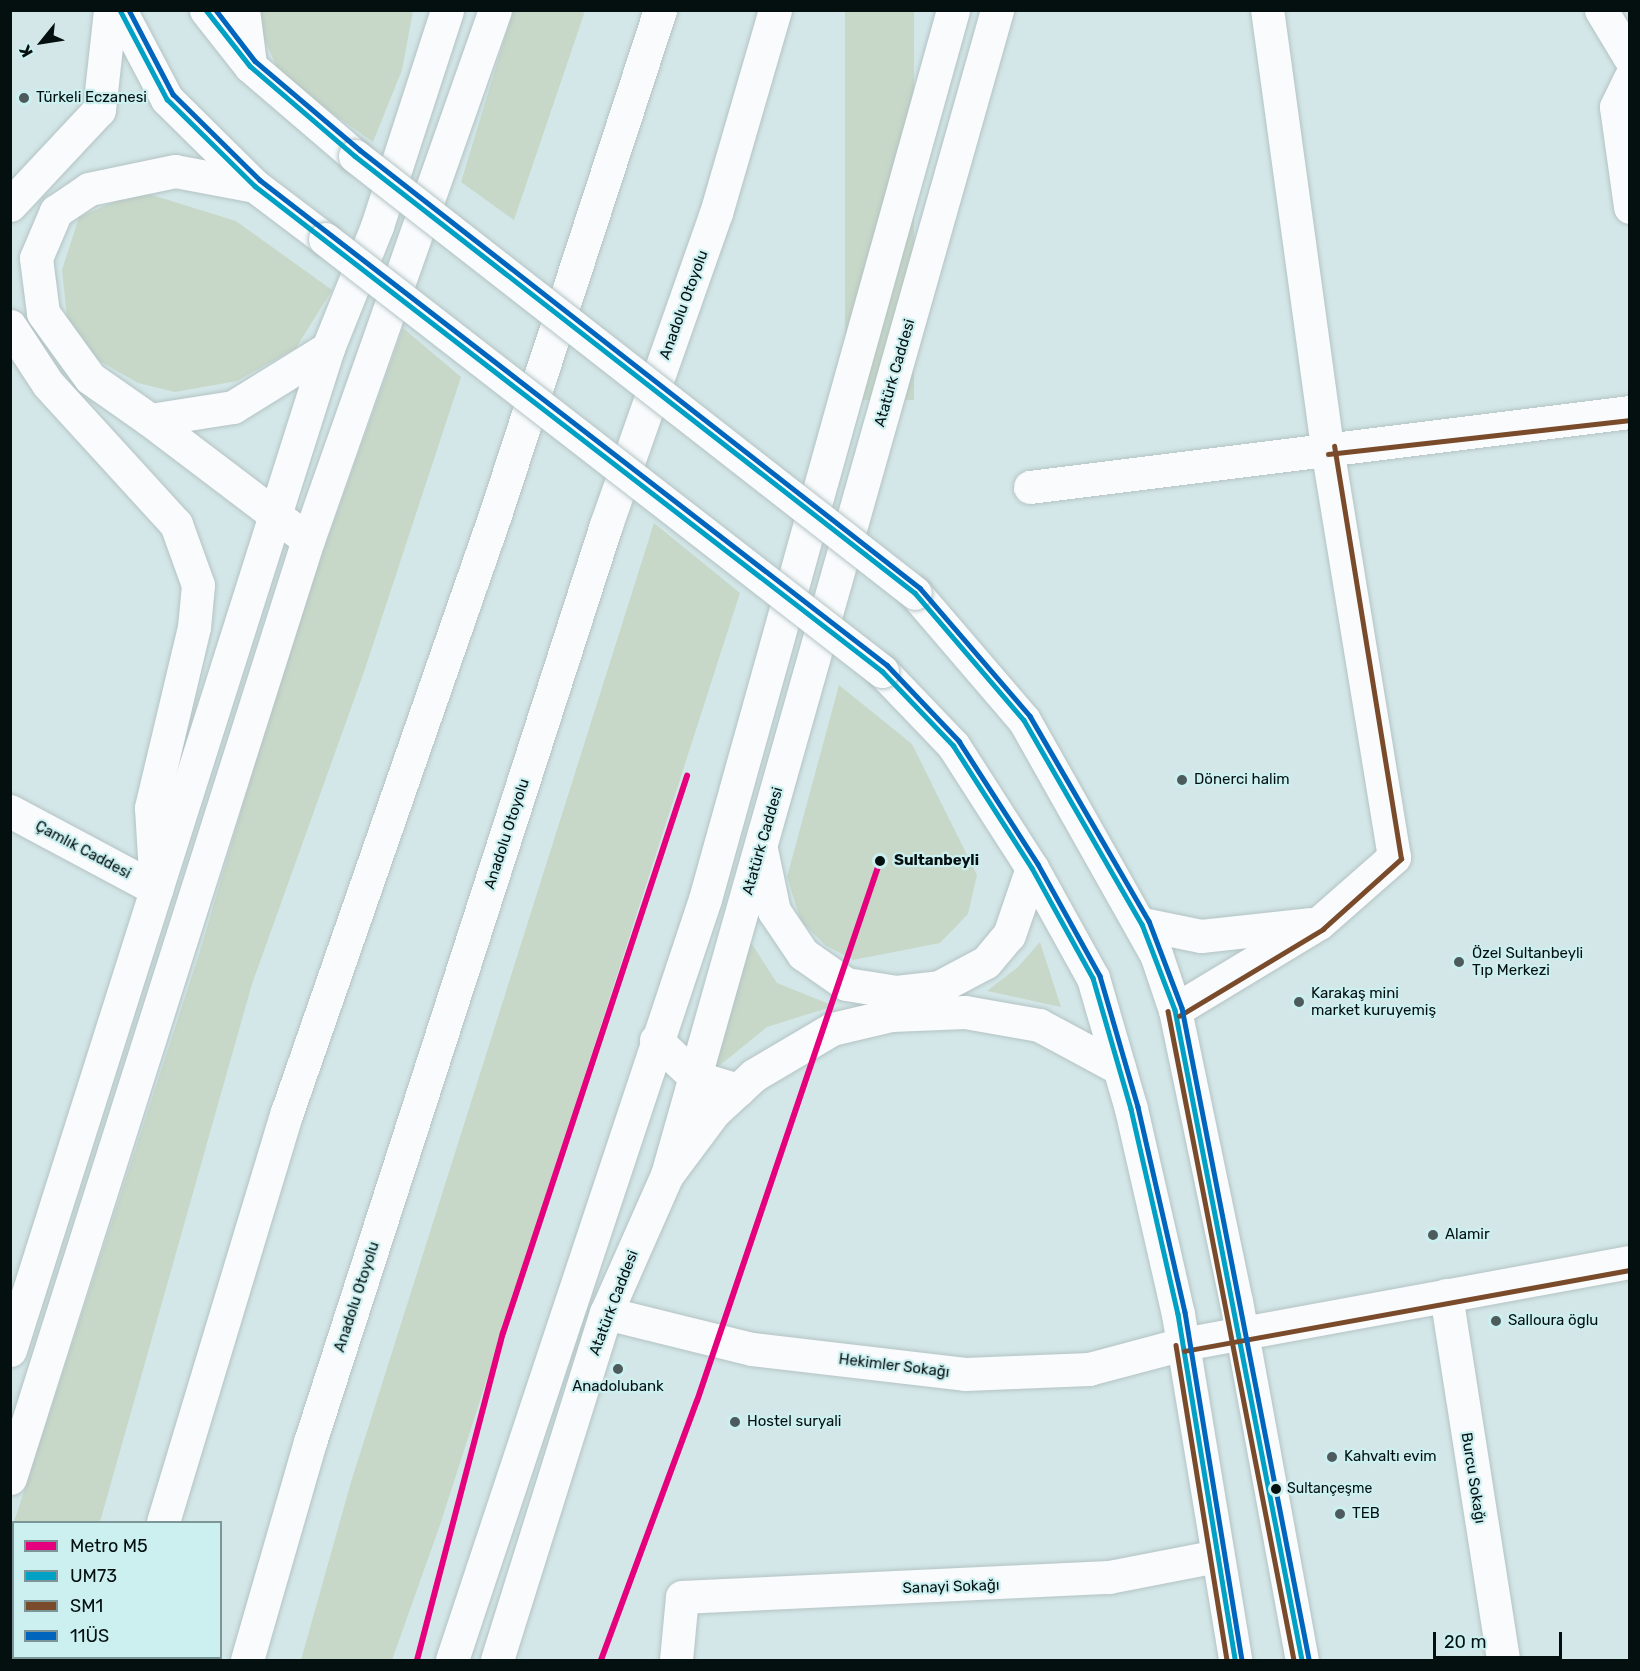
<!DOCTYPE html>
<meta charset="utf-8">
<style>
body{margin:0}
#map{position:relative;width:1640px;height:1671px;overflow:hidden;background:#d4e7e8;font-family:Rubik,sans-serif}
div>[style]{position:absolute}
.green>*{inset:0;background:#c7d8c8;transform-origin:0 0}
.roads{filter:drop-shadow(0 0 2px #b4c3c4) drop-shadow(0 0 2px #b4c3c4)}
.minor>*{height:33px;margin:-16.5px;padding:0 16.5px;transform-origin:16.5px;border-radius:16.5px;background:#f9fbfc}
.major>*{height:33px;margin:-16.5px;padding:0 16.5px;transform-origin:16.5px;border-radius:16.5px;background:#f9fbfc}
.highway>*{height:33px;margin:-16.5px;padding:0 16.5px;transform-origin:16.5px;border-radius:16.5px;background:#f9fbfc}
.bridges{filter:drop-shadow(0 0 2px #b4c3c4) drop-shadow(0 0 2px #b4c3c4)}
.major-bridge>*{height:33px;margin:-16.5px;padding:0 16.5px;transform-origin:16.5px;border-radius:16.5px;background:#f9fbfc}
.bus-1>*{height:4.5px;margin:-2.25px;padding:0 2.25px;transform-origin:2.25px;border-radius:2.25px;background:#00a1c4}
.bus-2>*{height:4.5px;margin:-2.25px;padding:0 2.25px;transform-origin:2.25px;border-radius:2.25px;background:#7a4b2a}
.bus-3>*{height:4.5px;margin:-2.25px;padding:0 2.25px;transform-origin:2.25px;border-radius:2.25px;background:#0065bd}
.metro-1>*{height:6px;margin:-3px;padding:0 3px;transform-origin:3px;border-radius:3px;background:#e5007d}
.dots>*{width:16px;height:16px;translate:-50% -50%;box-sizing:border-box;border:3px solid #cceff0;border-radius:50%}
span{translate:-50% -50%;white-space:nowrap;text-align:center;line-height:1.15;-webkit-text-stroke:4.5px #cceff0;paint-order:stroke}
.bus-label{font-size:14px;color:#040f10}
.left{translate:0 -50%;text-align:left}
.poi-label{font-size:15px;color:#040f10}
.street-label{font-size:15px;color:#040f10}
.stop-label{font-size:15px;color:#040f10;font-weight:700}
.frame{position:absolute;inset:0;border:12px solid #040f10;pointer-events:none}
.legend{position:absolute;left:12px;top:1521px;width:210px;height:138px;box-sizing:border-box;background:#cceff0;border:2px solid #7c9596;margin:0;padding:8px 10px;list-style:none;font-size:18px;color:#040f10}
.legend li{display:flex;align-items:center;gap:12px;height:30px}
.legend b{width:30px;border:2px solid #7c9596}
.north{position:absolute;left:12px;top:12px;width:60px;height:60px;-webkit-text-stroke:4px #cceff0;paint-order:stroke;rotate:240deg;font-size:16px;font-weight:700;line-height:24px;text-align:center;color:#040f10}
.north::after{content:'';display:block;margin:auto;width:21px;height:27px;background:#040f10;clip-path:polygon(50% 0,100% 100%,50% 72%,0 100%)}
.scale{position:absolute;left:1433px;top:1632px;width:129px;height:27px;box-sizing:border-box;border:3px solid #040f10;border-top:0;padding-left:8px;font-size:18px;line-height:21px;white-space:nowrap;color:#040f10;-webkit-text-stroke:4px #cceff0;paint-order:stroke}
</style>
<div id="map">
<div class="green">
<i style="clip-path:polygon(252px 11px,413px 11px,402px 70px,373px 142px,281px 77px)"></i>
<i style="clip-path:polygon(513px 11px,585px 11px,514px 220px,461px 182px)"></i>
<i style="left:845px;top:11px;width:69px;height:389px"></i>
<i style="clip-path:polygon(139px 191px,236px 221px,332px 290px,296px 348px,237px 381px,175px 392px,138px 383px,98px 360px,67px 317px,62px 270px,79px 217px)"></i>
<i style="clip-path:polygon(403px 328px,461px 377px,364px 672px,252px 984px,100px 1522px,14px 1522px,201px 948px,288px 650px)"></i>
<i style="clip-path:polygon(654px 523px,740px 593px,440px 1525px,392px 1660px,301px 1660px,351px 1482px)"></i>
<i style="clip-path:polygon(839px 685px,912px 744px,977px 875px,968px 914px,940px 943px,853px 960px,825px 945px,801px 921px,787px 877px)"></i>
<i style="clip-path:polygon(748px 938px,777px 983px,834px 1006px,767px 1027px,714px 1070px)"></i>
<i style="clip-path:polygon(1040px 942px,1061px 1007px,987px 991px,1018px 967px)"></i>
<i style="clip-path:polygon(13px 1524px,14px 1658px,58px 1660px,11px 1660px)"></i>
</div>
<div class="roads">
<div class="minor">
<i style="left:1601px;top:10px;width:56px;rotate:58.9deg"></i>
<i style="left:1630px;top:78px;width:32px;rotate:116deg"></i>
<i style="left:1616px;top:107px;width:101px;rotate:82deg"></i>
<i style="left:1030px;top:487px;width:605px;rotate:-7.13deg"></i>
<i style="left:10px;top:811px;width:166px;rotate:28.1deg"></i>
<i style="left:1142px;top:924px;width:60px;rotate:11.5deg"></i>
<i style="left:1201px;top:936px;width:109px;rotate:-6.3deg"></i>
<i style="left:1175px;top:1010px;width:168px;rotate:-31.1deg"></i>
<i style="left:1319px;top:923px;width:100px;rotate:-41.3deg"></i>
<i style="left:1394px;top:857px;width:415px;rotate:-99.3deg"></i>
<i style="left:1327px;top:447px;width:441px;rotate:-97.8deg"></i>
<i style="left:1446px;top:1295px;width:369px;rotate:81.1deg"></i>
<i style="left:606px;top:1313px;width:150px;rotate:13.9deg"></i>
<i style="left:752px;top:1349px;width:214px;rotate:6.7deg"></i>
<i style="left:965px;top:1374px;width:124px;rotate:-2.3deg"></i>
<i style="left:1089px;top:1369px;width:97px;rotate:-14.9deg"></i>
<i style="left:1183px;top:1344px;width:454px;rotate:-10.4deg"></i>
<i style="left:10px;top:1350px;width:1051px;rotate:-72.39deg"></i>
<i style="left:328px;top:348px;width:131px;rotate:-68.1deg"></i>
<i style="left:377px;top:226px;width:227px;rotate:-72deg"></i>
<i style="left:10px;top:1478px;width:984px;rotate:-72.38deg"></i>
<i style="left:308px;top:540px;width:562px;rotate:-70.57deg"></i>
<i style="left:452px;top:1660px;width:802px;rotate:-71.61deg"></i>
<i style="left:705px;top:899px;width:923px;rotate:-74.41deg"></i>
<i style="left:497px;top:1660px;width:364px;rotate:-72.6deg"></i>
<i style="left:606px;top:1313px;width:151px;rotate:-66.2deg"></i>
<i style="left:667px;top:1175px;width:1211px;rotate:-74.18deg"></i>
<i style="left:676px;top:1660px;width:63px;rotate:-84.6deg"></i>
<i style="left:682px;top:1597px;width:427px;rotate:-2.7deg"></i>
<i style="left:1109px;top:1577px;width:110px;rotate:-11deg"></i>
</div>
<div class="major">
<i style="left:120px;top:10px;width:101px;rotate:62.2deg"></i>
<i style="left:167px;top:99px;width:124px;rotate:44.7deg"></i>
<i style="left:255px;top:186px;width:88px;rotate:37.1deg"></i>
<i style="left:206px;top:10px;width:71px;rotate:51.8deg"></i>
<i style="left:250px;top:66px;width:138px;rotate:40.6deg"></i>
<i style="left:243px;top:10px;width:54px;rotate:82.6deg"></i>
<i style="left:255px;top:186px;width:81px;rotate:-169.4deg"></i>
<i style="left:175px;top:171px;width:88px;rotate:168.2deg"></i>
<i style="left:89px;top:189px;width:40px;rotate:146deg"></i>
<i style="left:56px;top:211px;width:51px;rotate:113.1deg"></i>
<i style="left:36px;top:258px;width:55px;rotate:82.7deg"></i>
<i style="left:43px;top:313px;width:80px;rotate:54.1deg"></i>
<i style="left:90px;top:378px;width:73px;rotate:35deg"></i>
<i style="left:150px;top:420px;width:84px;rotate:-8.9deg"></i>
<i style="left:233px;top:407px;width:112px;rotate:-31.8deg"></i>
<i style="left:10px;top:205px;width:130px;rotate:-46.9deg"></i>
<i style="left:99px;top:110px;width:101px;rotate:-83.7deg"></i>
<i style="left:10px;top:326px;width:69px;rotate:56.8deg"></i>
<i style="left:48px;top:384px;width:190px;rotate:47.6deg"></i>
<i style="left:176px;top:524px;width:65px;rotate:70.2deg"></i>
<i style="left:198px;top:585px;width:42px;rotate:95.4deg"></i>
<i style="left:194px;top:627px;width:186px;rotate:103.4deg"></i>
<i style="left:151px;top:808px;width:81px;rotate:86.5deg"></i>
<i style="left:150px;top:420px;width:198px;rotate:37.2deg"></i>
<i style="left:915px;top:593px;width:167px;rotate:49.4deg"></i>
<i style="left:1024px;top:720px;width:269px;rotate:60.6deg"></i>
<i style="left:1156px;top:954px;width:59px;rotate:71.3deg"></i>
<i style="left:1175px;top:1010px;width:297px;rotate:78.2deg"></i>
<i style="left:1236px;top:1301px;width:365px;rotate:79.6deg"></i>
<i style="left:882px;top:671px;width:103px;rotate:46.2deg"></i>
<i style="left:953px;top:745px;width:146px;rotate:57.3deg"></i>
<i style="left:1032px;top:868px;width:126px;rotate:61deg"></i>
<i style="left:1093px;top:978px;width:136px;rotate:73.8deg"></i>
<i style="left:1131px;top:1109px;width:210px;rotate:77.1deg"></i>
<i style="left:1178px;top:1314px;width:351px;rotate:80.6deg"></i>
<i style="left:761px;top:849px;width:63px;rotate:78.2deg"></i>
<i style="left:774px;top:911px;width:52px;rotate:56deg"></i>
<i style="left:803px;top:954px;width:52px;rotate:34.9deg"></i>
<i style="left:846px;top:984px;width:51px;rotate:9.1deg"></i>
<i style="left:896px;top:992px;width:43px;rotate:-6.6deg"></i>
<i style="left:939px;top:987px;width:53px;rotate:-28deg"></i>
<i style="left:986px;top:962px;width:35px;rotate:-50deg"></i>
<i style="left:1009px;top:935px;width:71px;rotate:-71.1deg"></i>
<i style="left:656px;top:1040px;width:54px;rotate:43.5deg"></i>
<i style="left:695px;top:1077px;width:45px;rotate:16.8deg"></i>
<i style="left:667px;top:1175px;width:79px;rotate:-53.3deg"></i>
<i style="left:714px;top:1112px;width:54px;rotate:-42.8deg"></i>
<i style="left:754px;top:1075px;width:91px;rotate:-30.5deg"></i>
<i style="left:832px;top:1029px;width:61px;rotate:-13.3deg"></i>
<i style="left:891px;top:1015px;width:74px;rotate:-2.3deg"></i>
<i style="left:965px;top:1012px;width:75px;rotate:10deg"></i>
<i style="left:1039px;top:1025px;width:91px;rotate:28.3deg"></i>
</div>
<div class="highway">
<i style="left:163px;top:1522px;width:428px;rotate:-73.2deg"></i>
<i style="left:287px;top:1112px;width:632px;rotate:-70.79deg"></i>
<i style="left:495px;top:515px;width:531px;rotate:-71.91deg"></i>
<i style="left:127px;top:1660px;width:2px;rotate:-63deg"></i>
<i style="left:247px;top:1660px;width:227px;rotate:-73.9deg"></i>
<i style="left:310px;top:1442px;width:964px;rotate:-72.11deg"></i>
<i style="left:606px;top:525px;width:331px;rotate:-70.6deg"></i>
<i style="left:716px;top:213px;width:211px;rotate:-73.8deg"></i>
</div>
</div>
<div class="bridges">
<div class="major-bridge">
<i style="left:355px;top:156px;width:710px;rotate:37.97deg"></i>
<i style="left:325px;top:239px;width:705px;rotate:37.8deg"></i>
</div>
</div>
<div class="bus-1">
<i style="left:120px;top:10px;width:101px;rotate:62.2deg"></i>
<i style="left:167px;top:99px;width:124px;rotate:44.7deg"></i>
<i style="left:255px;top:186px;width:793px;rotate:37.72deg"></i>
<i style="left:882px;top:671px;width:103px;rotate:46.2deg"></i>
<i style="left:953px;top:745px;width:146px;rotate:57.3deg"></i>
<i style="left:1032px;top:868px;width:126px;rotate:61deg"></i>
<i style="left:1093px;top:978px;width:136px;rotate:73.8deg"></i>
<i style="left:1131px;top:1109px;width:210px;rotate:77.1deg"></i>
<i style="left:1178px;top:1314px;width:351px;rotate:80.6deg"></i>
<i style="left:206px;top:10px;width:71px;rotate:51.8deg"></i>
<i style="left:250px;top:66px;width:138px;rotate:40.6deg"></i>
<i style="left:355px;top:156px;width:710px;rotate:37.97deg"></i>
<i style="left:915px;top:593px;width:167px;rotate:49.4deg"></i>
<i style="left:1024px;top:720px;width:236px;rotate:60deg"></i>
<i style="left:1142px;top:924px;width:92px;rotate:69deg"></i>
<i style="left:1175px;top:1010px;width:662px;rotate:78.94deg"></i>
</div>
<div class="bus-2">
<i style="left:1328px;top:454px;width:304px;rotate:-6.4deg"></i>
<i style="left:1168px;top:1011px;width:661px;rotate:79.01deg"></i>
<i style="left:1179px;top:1016px;width:168px;rotate:-31.1deg"></i>
<i style="left:1323px;top:929px;width:105px;rotate:-41.9deg"></i>
<i style="left:1401px;top:859px;width:418px;rotate:-99.2deg"></i>
<i style="left:1176px;top:1345px;width:319px;rotate:80.8deg"></i>
<i style="left:1184px;top:1351px;width:453px;rotate:-10.3deg"></i>
</div>
<div class="bus-3">
<i style="left:129px;top:10px;width:95px;rotate:62.4deg"></i>
<i style="left:173px;top:94px;width:122px;rotate:44.7deg"></i>
<i style="left:260px;top:180px;width:793px;rotate:37.72deg"></i>
<i style="left:887px;top:665px;width:105px;rotate:46.5deg"></i>
<i style="left:959px;top:741px;width:146px;rotate:57.3deg"></i>
<i style="left:1038px;top:864px;width:128px;rotate:61deg"></i>
<i style="left:1100px;top:976px;width:136px;rotate:73.8deg"></i>
<i style="left:1138px;top:1107px;width:210px;rotate:77.1deg"></i>
<i style="left:1185px;top:1312px;width:352px;rotate:80.7deg"></i>
<i style="left:216px;top:10px;width:64px;rotate:52.6deg"></i>
<i style="left:255px;top:61px;width:138px;rotate:40.3deg"></i>
<i style="left:360px;top:150px;width:711px;rotate:38.03deg"></i>
<i style="left:920px;top:588px;width:169px;rotate:49.3deg"></i>
<i style="left:1030px;top:716px;width:237px;rotate:59.9deg"></i>
<i style="left:1149px;top:921px;width:93px;rotate:69.2deg"></i>
<i style="left:1182px;top:1008px;width:663px;rotate:78.96deg"></i>
</div>
<div class="metro-1">
<i style="left:417px;top:1660px;width:338px;rotate:-75.3deg"></i>
<i style="left:503px;top:1333px;width:587px;rotate:-71.72deg"></i>
<i style="left:601px;top:1660px;width:276px;rotate:-69.7deg"></i>
<i style="left:697px;top:1401px;width:570px;rotate:-71.28deg"></i>
</div>
<div class="dots">
<i style="left:24px;top:98px;background:#4d5b5c"></i>
<i style="left:1182px;top:780px;background:#4d5b5c"></i>
<i style="left:880px;top:861px;background:#040f10"></i>
<i style="left:1459px;top:962px;background:#4d5b5c"></i>
<i style="left:1299px;top:1002px;background:#4d5b5c"></i>
<i style="left:1433px;top:1235px;background:#4d5b5c"></i>
<i style="left:1496px;top:1321px;background:#4d5b5c"></i>
<i style="left:618px;top:1369px;background:#4d5b5c"></i>
<i style="left:735px;top:1422px;background:#4d5b5c"></i>
<i style="left:1332px;top:1457px;background:#4d5b5c"></i>
<i style="left:1276px;top:1489px;background:#040f10"></i>
<i style="left:1340px;top:1514px;background:#4d5b5c"></i>
</div>
<div class="bus-label">
<span class="left" style="left:1287px;top:1489px">Sultançeşme</span>
</div>
<div class="poi-label">
<span class="left" style="left:36px;top:98px">Türkeli Eczanesi</span>
<span class="left" style="left:1194px;top:780px">Dönerci halim</span>
<span class="left" style="left:1472px;top:962px">Özel Sultanbeyli<br>Tıp Merkezi</span>
<span class="left" style="left:1311px;top:1002px">Karakaş mini<br>market kuruyemiş</span>
<span class="left" style="left:1445px;top:1235px">Alamir</span>
<span class="left" style="left:1508px;top:1321px">Salloura öglu</span>
<span style="left:618px;top:1387px">Anadolubank</span>
<span class="left" style="left:747px;top:1422px">Hostel suryali</span>
<span class="left" style="left:1344px;top:1457px">Kahvaltı evim</span>
<span class="left" style="left:1352px;top:1514px">TEB</span>
</div>
<div class="street-label">
<span style="left:684px;top:305px;rotate:-70deg">Anadolu Otoyolu</span>
<span style="left:895px;top:373px;rotate:-74deg">Atatürk Caddesi</span>
<span style="left:507px;top:834px;rotate:-72deg">Anadolu Otoyolu</span>
<span style="left:763px;top:841px;rotate:-74deg">Atatürk Caddesi</span>
<span style="left:83px;top:850px;rotate:28deg">Çamlık Caddesi</span>
<span style="left:357px;top:1297px;rotate:-72deg">Anadolu Otoyolu</span>
<span style="left:614px;top:1303px;rotate:-69deg">Atatürk Caddesi</span>
<span style="left:894px;top:1366px;rotate:7deg">Hekimler Sokağı</span>
<span style="left:1473px;top:1478px;rotate:81deg">Burcu Sokağı</span>
<span style="left:951px;top:1587px;rotate:-2deg">Sanayi Sokağı</span>
</div>
<div class="stop-label">
<span class="left" style="left:894px;top:861px">Sultanbeyli</span>
</div>
<div class="frame"></div>
<ul class="legend">
<li><b style="height:8px;background:#e5007d"></b>Metro M5</li>
<li><b style="height:8px;background:#00a1c4"></b>UM73</li>
<li><b style="height:8px;background:#7a4b2a"></b>SM1</li>
<li><b style="height:8px;background:#0065bd"></b>11ÜS</li>
</ul>
<div class="north">K</div>
<div class="scale">20 m</div>
</div>
